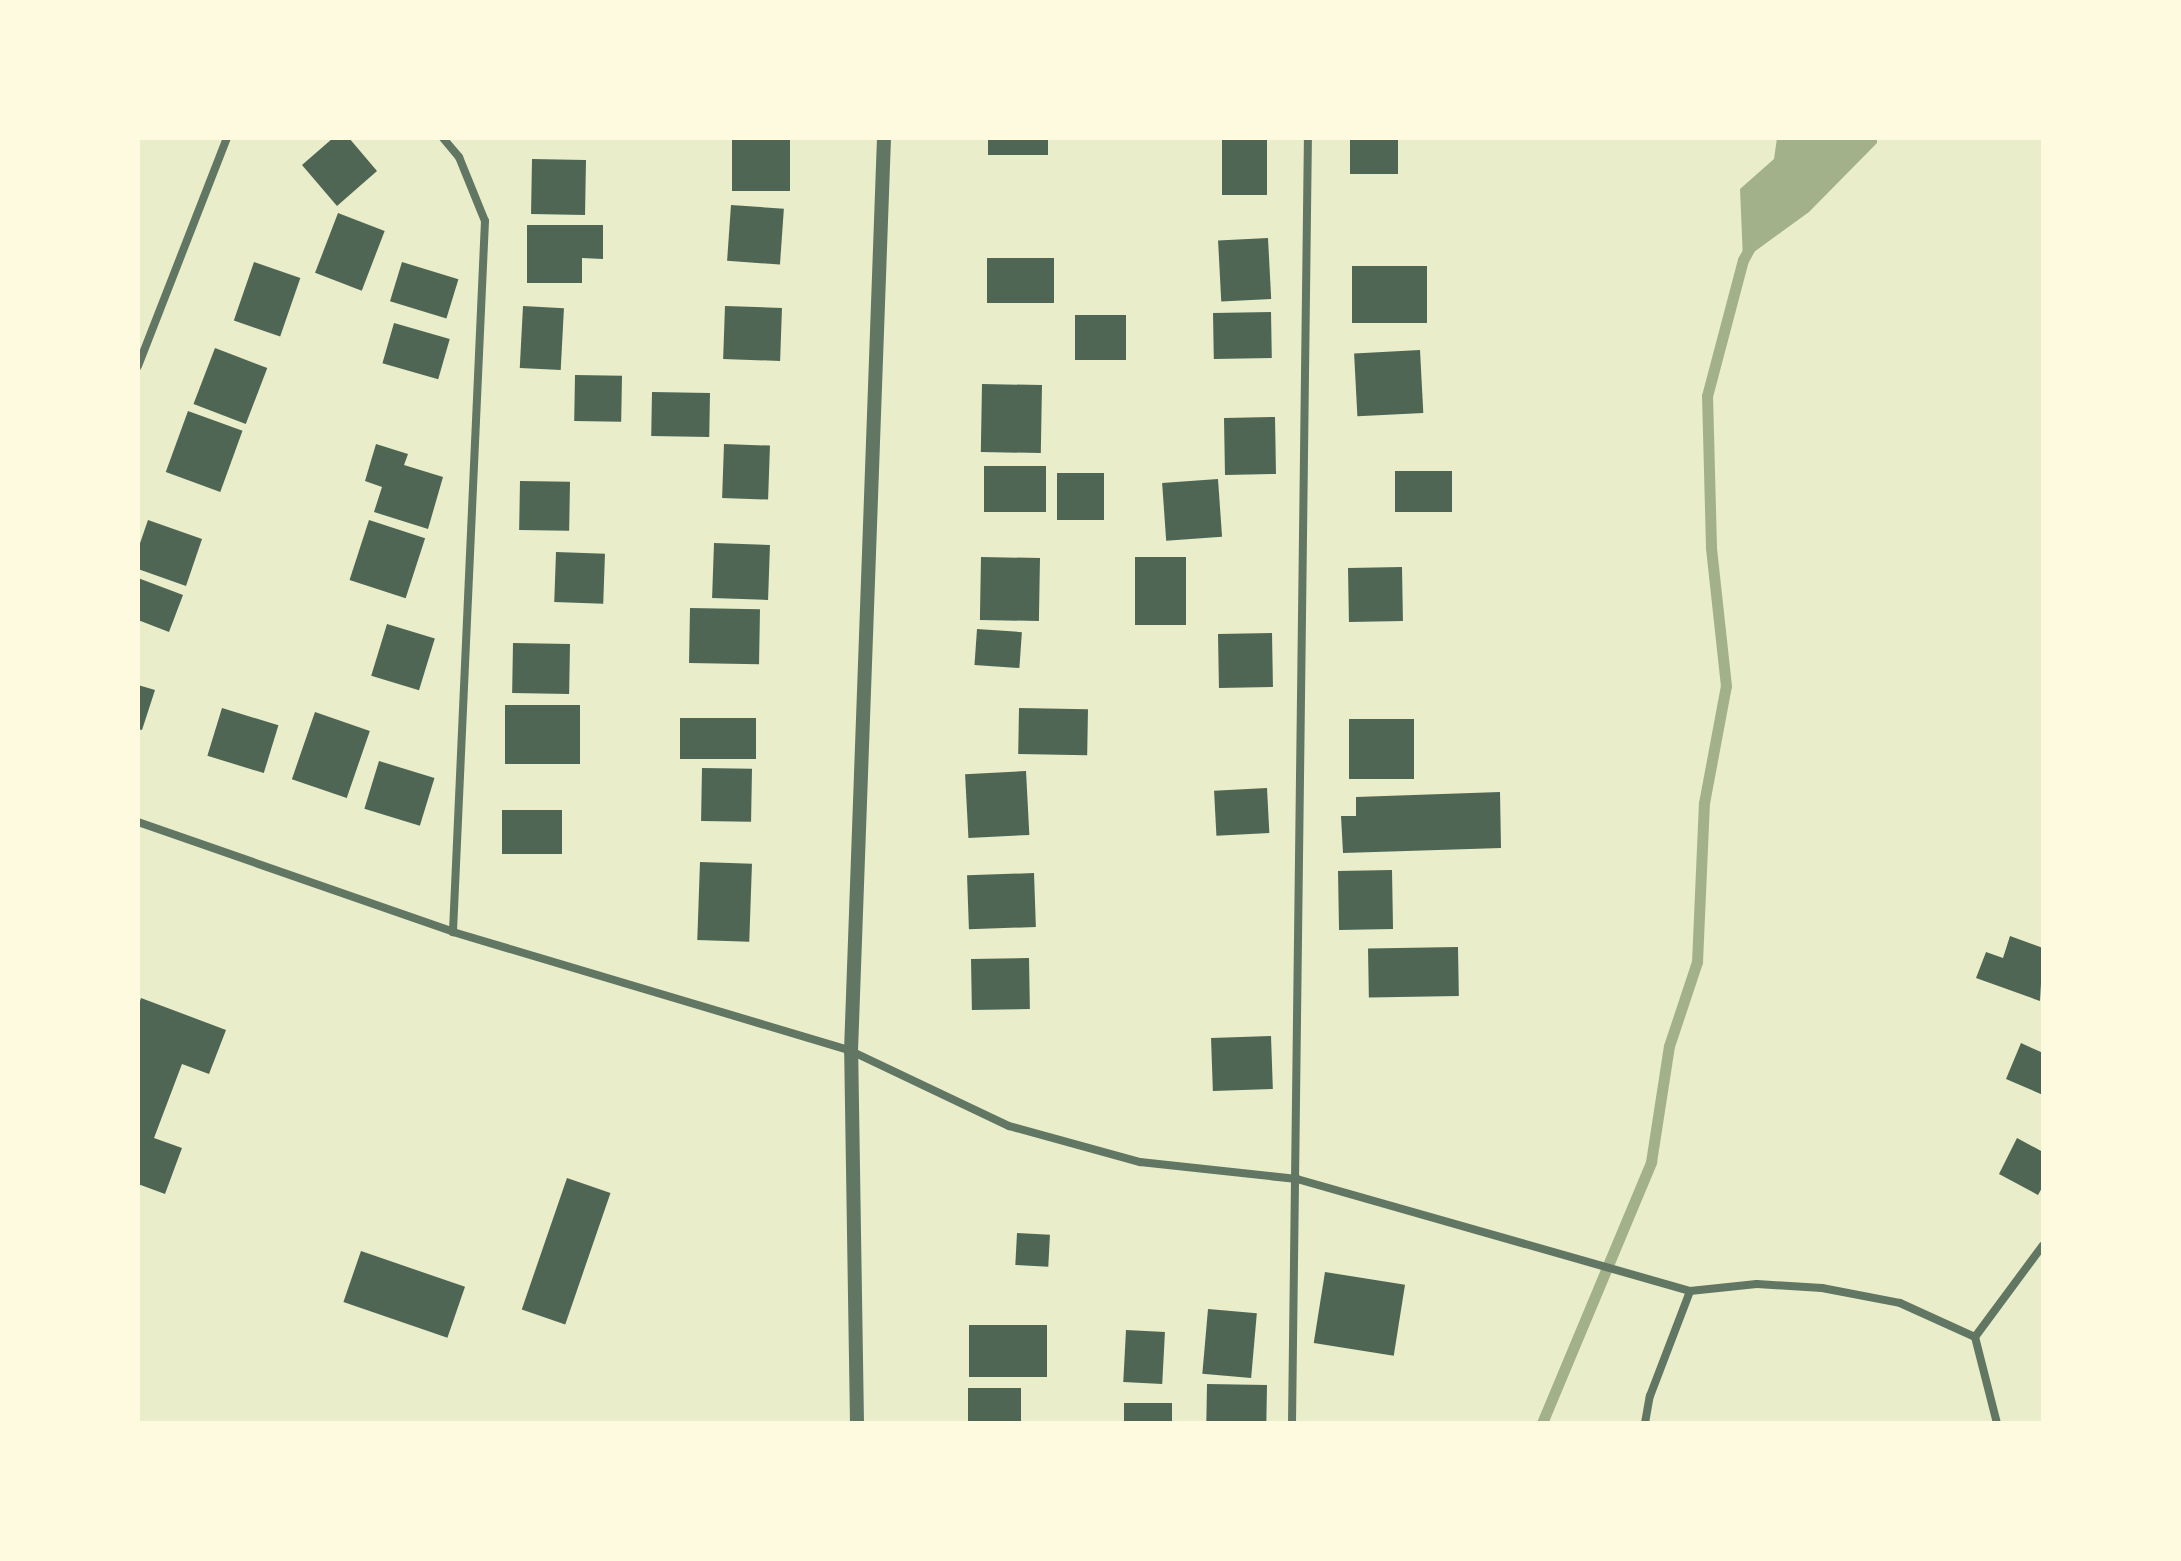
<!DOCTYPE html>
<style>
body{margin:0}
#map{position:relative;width:2181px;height:1561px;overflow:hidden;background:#e9edc9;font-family:"PT Sans Narrow",sans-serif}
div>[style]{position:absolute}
.water>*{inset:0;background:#a3b18a}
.stream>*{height:11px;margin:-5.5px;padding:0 5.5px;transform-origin:5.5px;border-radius:5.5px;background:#a3b18a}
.building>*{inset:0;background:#4f6655;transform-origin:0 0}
.minor>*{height:8px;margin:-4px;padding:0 4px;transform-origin:4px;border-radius:4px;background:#617663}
.tertiary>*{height:14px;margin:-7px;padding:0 7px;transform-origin:7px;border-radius:7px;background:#617663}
span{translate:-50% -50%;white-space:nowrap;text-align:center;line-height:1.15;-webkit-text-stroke:6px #fefae0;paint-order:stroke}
.frame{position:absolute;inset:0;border:140px solid #fefae0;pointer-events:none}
</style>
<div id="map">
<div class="water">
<i style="clip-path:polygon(1777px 138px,1877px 138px,1877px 143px,1809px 212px,1743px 260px,1740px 189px,1774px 159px)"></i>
</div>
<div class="stream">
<i style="left:1542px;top:1423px;width:283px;rotate:-67.3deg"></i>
<i style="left:1651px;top:1162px;width:117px;rotate:-81.2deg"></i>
<i style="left:1669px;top:1046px;width:89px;rotate:-71.6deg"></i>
<i style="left:1697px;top:962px;width:159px;rotate:-87.5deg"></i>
<i style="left:1704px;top:803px;width:119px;rotate:-79.4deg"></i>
<i style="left:1726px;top:686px;width:140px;rotate:-96.2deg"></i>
<i style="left:1711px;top:547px;width:151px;rotate:-91.5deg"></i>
<i style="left:1707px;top:396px;width:141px;rotate:-75.2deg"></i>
<i style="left:1743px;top:260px;width:13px;rotate:-61deg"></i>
</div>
<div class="building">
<i style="clip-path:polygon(333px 138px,349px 138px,377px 171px,337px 206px,302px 165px)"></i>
<i style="left:732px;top:138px;width:58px;height:53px"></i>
<i style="left:988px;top:138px;width:60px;height:17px"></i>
<i style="left:1222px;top:138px;width:45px;height:57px"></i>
<i style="left:1350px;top:138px;width:48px;height:36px"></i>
<i style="left:532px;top:159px;width:54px;height:55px;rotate:1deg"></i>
<i style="left:731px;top:205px;width:53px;height:56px;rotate:4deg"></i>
<i style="left:338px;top:213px;width:50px;height:64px;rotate:21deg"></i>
<i style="clip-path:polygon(527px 225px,603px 225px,603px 259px,582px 258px,582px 283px,527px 283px)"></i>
<i style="left:1268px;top:238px;width:61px;height:50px;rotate:87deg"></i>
<i style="left:987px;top:258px;width:67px;height:45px"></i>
<i style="left:254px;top:262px;width:49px;height:62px;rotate:19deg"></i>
<i style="left:402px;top:262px;width:59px;height:41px;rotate:17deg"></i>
<i style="left:1352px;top:266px;width:75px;height:57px"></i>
<i style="left:523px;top:306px;width:41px;height:62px;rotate:3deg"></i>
<i style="left:725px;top:306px;width:57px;height:53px;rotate:2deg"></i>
<i style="left:1271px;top:312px;width:46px;height:58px;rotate:89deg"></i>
<i style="left:1126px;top:315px;width:45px;height:51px;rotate:90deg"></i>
<i style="left:394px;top:323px;width:58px;height:42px;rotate:16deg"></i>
<i style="left:215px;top:348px;width:56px;height:60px;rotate:21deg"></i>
<i style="left:1420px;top:350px;width:63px;height:66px;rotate:87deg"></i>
<i style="left:575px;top:375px;width:47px;height:46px;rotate:1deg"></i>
<i style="left:982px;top:384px;width:60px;height:68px;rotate:1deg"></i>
<i style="left:652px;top:392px;width:58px;height:44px;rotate:1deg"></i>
<i style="left:188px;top:411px;width:58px;height:65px;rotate:20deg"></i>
<i style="left:1275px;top:417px;width:57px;height:51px;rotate:89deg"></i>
<i style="clip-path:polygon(376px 444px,408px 454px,404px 465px,443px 477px,428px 529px,374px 512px,382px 487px,365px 481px)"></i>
<i style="left:724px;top:444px;width:46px;height:54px;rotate:2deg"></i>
<i style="left:984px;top:466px;width:62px;height:46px"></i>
<i style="left:1395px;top:471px;width:57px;height:41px"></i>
<i style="left:1057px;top:473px;width:47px;height:47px"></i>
<i style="left:1218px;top:479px;width:58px;height:56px;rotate:86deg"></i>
<i style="left:520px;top:481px;width:50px;height:49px;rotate:1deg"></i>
<i style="clip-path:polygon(148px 520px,202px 539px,186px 586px,138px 569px,138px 549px)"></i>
<i style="left:369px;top:520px;width:59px;height:63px;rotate:18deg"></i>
<i style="left:714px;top:543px;width:56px;height:55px;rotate:2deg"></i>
<i style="left:556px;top:552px;width:49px;height:50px;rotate:2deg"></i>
<i style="left:981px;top:557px;width:59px;height:63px;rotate:1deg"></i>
<i style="left:1135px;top:557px;width:51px;height:68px"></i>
<i style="left:1402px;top:567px;width:54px;height:54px;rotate:89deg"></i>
<i style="clip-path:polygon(138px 578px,183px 595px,169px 632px,138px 620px)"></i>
<i style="left:690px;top:608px;width:70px;height:55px;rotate:1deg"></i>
<i style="left:387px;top:624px;width:50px;height:54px;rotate:17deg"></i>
<i style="left:977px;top:629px;width:45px;height:36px;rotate:4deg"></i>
<i style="left:1272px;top:633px;width:54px;height:54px;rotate:89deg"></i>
<i style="left:513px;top:643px;width:57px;height:50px;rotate:1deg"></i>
<i style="clip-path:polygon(138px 685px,155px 690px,142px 730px,138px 729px)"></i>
<i style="left:505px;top:705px;width:75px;height:59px"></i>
<i style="left:222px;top:708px;width:59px;height:50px;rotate:17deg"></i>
<i style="left:1019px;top:708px;width:69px;height:46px;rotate:1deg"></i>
<i style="left:315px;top:712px;width:58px;height:71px;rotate:19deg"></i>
<i style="left:680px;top:718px;width:76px;height:41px"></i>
<i style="left:1349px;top:719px;width:65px;height:60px"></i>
<i style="left:379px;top:761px;width:58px;height:50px;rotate:17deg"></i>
<i style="left:702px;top:768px;width:50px;height:53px;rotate:1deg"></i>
<i style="left:1026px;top:771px;width:64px;height:61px;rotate:87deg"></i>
<i style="left:1267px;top:788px;width:45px;height:53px;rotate:87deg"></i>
<i style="clip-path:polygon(1500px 792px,1501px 848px,1343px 853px,1341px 816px,1356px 816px,1356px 797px)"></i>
<i style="left:502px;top:810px;width:60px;height:44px"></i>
<i style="left:700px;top:862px;width:52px;height:78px;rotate:2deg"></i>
<i style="left:1392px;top:870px;width:59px;height:54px;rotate:89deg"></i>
<i style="left:1034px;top:873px;width:54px;height:67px;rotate:88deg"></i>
<i style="clip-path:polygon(2010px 936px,2043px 948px,2040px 1001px,1976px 978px,1986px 952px,2003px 958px)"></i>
<i style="left:1458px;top:947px;width:49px;height:90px;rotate:89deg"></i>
<i style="left:1029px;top:958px;width:51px;height:58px;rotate:89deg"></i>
<i style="clip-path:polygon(141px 998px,226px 1030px,209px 1074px,182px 1064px,154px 1138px,182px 1148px,165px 1194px,138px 1184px,138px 1007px)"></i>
<i style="left:1271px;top:1036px;width:53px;height:60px;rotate:88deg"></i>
<i style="clip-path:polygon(2021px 1043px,2043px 1053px,2043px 1095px,2006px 1079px)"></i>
<i style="clip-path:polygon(2017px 1138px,2043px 1152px,2043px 1186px,2038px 1195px,1999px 1174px)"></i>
<i style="left:567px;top:1178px;width:46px;height:139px;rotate:19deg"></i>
<i style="left:1017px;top:1233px;width:33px;height:32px;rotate:3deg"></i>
<i style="left:361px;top:1251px;width:110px;height:54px;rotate:19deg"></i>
<i style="left:1325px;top:1272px;width:81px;height:72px;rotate:9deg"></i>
<i style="left:1208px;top:1309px;width:49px;height:65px;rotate:5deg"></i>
<i style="left:1047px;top:1325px;width:52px;height:78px;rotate:90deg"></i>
<i style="left:1126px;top:1330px;width:39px;height:52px;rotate:3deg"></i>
<i style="left:1207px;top:1384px;width:60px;height:39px;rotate:1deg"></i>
<i style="left:968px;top:1388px;width:53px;height:35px"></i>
<i style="left:1124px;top:1403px;width:48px;height:20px"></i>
</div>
<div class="minor">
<i style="left:443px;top:138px;width:25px;rotate:50deg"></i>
<i style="left:459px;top:157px;width:69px;rotate:67.9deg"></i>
<i style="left:485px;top:221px;width:712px;rotate:92.58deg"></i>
<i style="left:138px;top:366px;width:245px;rotate:-68.7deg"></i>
<i style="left:138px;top:822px;width:334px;rotate:19.2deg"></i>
<i style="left:453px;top:932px;width:415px;rotate:16.6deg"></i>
<i style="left:851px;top:1051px;width:175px;rotate:25.4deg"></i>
<i style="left:1009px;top:1126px;width:136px;rotate:15.4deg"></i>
<i style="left:1140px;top:1162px;width:158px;rotate:6.2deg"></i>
<i style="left:1297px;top:1179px;width:409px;rotate:15.9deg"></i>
<i style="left:1690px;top:1291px;width:67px;rotate:-6deg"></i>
<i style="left:1757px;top:1284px;width:65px;rotate:3.5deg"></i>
<i style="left:1822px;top:1288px;width:79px;rotate:10.9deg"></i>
<i style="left:1900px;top:1303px;width:82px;rotate:24.4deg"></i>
<i style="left:1975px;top:1337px;width:114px;rotate:-53.5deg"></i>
<i style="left:1975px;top:1337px;width:89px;rotate:75.7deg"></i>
<i style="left:1292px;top:1423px;width:1285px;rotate:-89.29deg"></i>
<i style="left:1645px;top:1423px;width:27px;rotate:-80deg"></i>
<i style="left:1650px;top:1396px;width:112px;rotate:-69.1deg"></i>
</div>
<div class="tertiary">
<i style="left:857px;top:1423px;width:372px;rotate:-90.9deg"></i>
<i style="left:851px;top:1051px;width:914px;rotate:-87.93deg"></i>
</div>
<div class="frame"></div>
</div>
